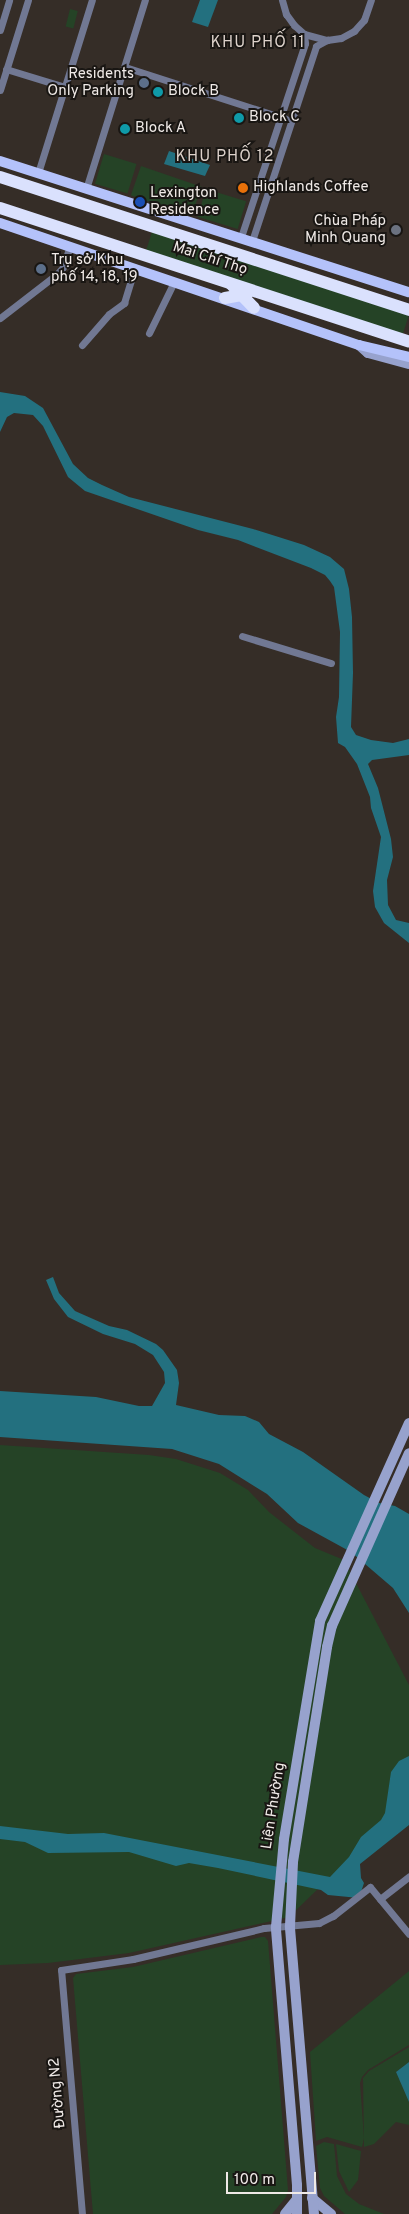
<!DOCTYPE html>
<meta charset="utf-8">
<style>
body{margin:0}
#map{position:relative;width:409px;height:2214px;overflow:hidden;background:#352d27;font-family:Overpass,sans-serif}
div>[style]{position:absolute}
.green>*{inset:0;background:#254326;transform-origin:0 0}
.water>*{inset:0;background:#23707f}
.street>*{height:7px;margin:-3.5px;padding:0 3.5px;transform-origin:3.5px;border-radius:3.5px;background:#717893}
.secondary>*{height:10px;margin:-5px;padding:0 5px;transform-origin:5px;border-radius:5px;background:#97a2cd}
.primary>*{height:10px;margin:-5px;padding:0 5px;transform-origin:5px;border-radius:5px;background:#b4c2fa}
.highway>*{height:12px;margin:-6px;padding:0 6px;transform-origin:6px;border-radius:6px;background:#dae1fd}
.dots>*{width:14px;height:14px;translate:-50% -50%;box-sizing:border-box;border:2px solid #191613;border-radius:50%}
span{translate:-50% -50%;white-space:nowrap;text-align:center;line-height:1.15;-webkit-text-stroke:4px #191613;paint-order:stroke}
.poi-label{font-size:15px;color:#f0eae7}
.right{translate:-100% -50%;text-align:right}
.left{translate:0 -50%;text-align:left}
.street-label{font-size:15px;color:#f0eae7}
.neighbourhood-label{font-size:16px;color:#ddd2cb;letter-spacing:1px}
.scale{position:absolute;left:226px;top:2172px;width:90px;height:22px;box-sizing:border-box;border:2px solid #f0eae7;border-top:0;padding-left:6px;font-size:15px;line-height:18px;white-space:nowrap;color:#f0eae7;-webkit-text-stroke:4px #191613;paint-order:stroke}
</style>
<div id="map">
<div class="green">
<i style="left:70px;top:9px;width:8px;height:18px;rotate:14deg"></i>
<i style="left:104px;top:154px;width:34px;height:31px;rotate:17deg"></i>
<i style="left:141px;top:166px;width:64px;height:31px;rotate:19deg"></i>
<i style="left:206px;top:189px;width:42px;height:29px;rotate:17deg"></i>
<i style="left:152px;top:232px;width:270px;height:20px;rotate:18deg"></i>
<i style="clip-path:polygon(0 1445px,149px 1455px,176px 1459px,220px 1473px,248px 1490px,269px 1512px,315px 1548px,344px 1560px,409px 1685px,409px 1810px,321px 1886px,289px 1917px,129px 1953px,48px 1963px,0 1965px)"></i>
<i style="clip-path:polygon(261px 1937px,265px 1937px,268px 1941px,288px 2190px,286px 2197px,272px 2214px,93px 2214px,73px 1978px,76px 1974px,133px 1967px)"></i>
<i style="clip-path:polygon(409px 1971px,409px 2045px,368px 2070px,362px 2077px,360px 2083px,364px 2138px,362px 2147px,327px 2137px,316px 2141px,310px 2052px)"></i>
<i style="clip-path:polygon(409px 2047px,409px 2062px,396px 2072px,409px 2102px,409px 2125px,396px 2122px,374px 2144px,364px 2147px,363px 2078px,369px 2071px)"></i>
<i style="clip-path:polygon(324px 2142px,334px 2144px,337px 2176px,346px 2194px,359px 2204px,384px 2214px,345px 2214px,324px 2196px,320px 2188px,316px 2146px)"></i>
<i style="clip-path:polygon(336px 2144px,361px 2151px,358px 2180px,349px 2192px,339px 2171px)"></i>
</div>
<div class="water">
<i style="clip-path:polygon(200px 0,218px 0,208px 27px,192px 22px)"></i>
<i style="clip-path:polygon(169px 151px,210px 165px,205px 176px,164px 164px)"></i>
<i style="clip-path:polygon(0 392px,25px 396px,43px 408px,73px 464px,88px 478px,102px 485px,129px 497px,253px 529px,304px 545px,330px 557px,344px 569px,349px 589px,352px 617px,353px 673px,351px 727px,356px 735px,371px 740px,393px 743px,409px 739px,409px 755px,372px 760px,368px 764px,378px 788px,391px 839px,393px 857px,387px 880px,388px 905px,396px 920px,409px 923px,409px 943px,384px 923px,375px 907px,373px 891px,381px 837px,371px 808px,370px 797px,357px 764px,345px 747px,338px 743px,336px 717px,339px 697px,340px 632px,334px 587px,330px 581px,325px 575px,311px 568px,238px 540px,198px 530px,85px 491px,68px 477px,43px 426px,33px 415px,14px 413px,7px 417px,0 432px)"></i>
<i style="clip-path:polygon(53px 1277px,59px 1293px,75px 1311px,109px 1326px,127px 1330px,156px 1344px,163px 1350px,177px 1370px,179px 1383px,176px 1405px,219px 1415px,245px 1416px,259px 1422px,269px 1434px,303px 1452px,364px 1495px,379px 1503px,395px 1506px,409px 1514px,409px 1613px,393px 1588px,351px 1552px,298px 1523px,267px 1494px,219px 1464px,172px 1449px,0 1437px,0 1391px,96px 1397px,139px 1406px,152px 1406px,165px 1383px,164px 1372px,153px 1355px,135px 1344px,103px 1334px,68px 1317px,54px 1299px,46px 1280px)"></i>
<i style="clip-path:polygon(409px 1756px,409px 1825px,360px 1864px,361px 1878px,364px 1883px,359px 1898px,328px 1895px,321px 1890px,218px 1868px,189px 1863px,176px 1866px,129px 1852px,48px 1853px,25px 1842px,0 1839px,0 1826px,68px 1834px,104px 1833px,330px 1877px,349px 1857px,361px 1837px,381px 1820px,385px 1813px,391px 1772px,399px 1761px)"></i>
<i style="clip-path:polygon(409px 2062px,409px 2102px,396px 2072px)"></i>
</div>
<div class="street">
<i style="left:282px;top:0;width:15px;rotate:74deg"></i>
<i style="left:286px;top:14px;width:14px;rotate:54deg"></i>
<i style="left:294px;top:25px;width:13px;rotate:42deg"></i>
<i style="left:304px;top:34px;width:24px;rotate:15deg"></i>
<i style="left:327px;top:40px;width:14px;rotate:-8deg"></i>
<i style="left:341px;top:38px;width:15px;rotate:-28deg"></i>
<i style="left:354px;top:31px;width:15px;rotate:-48deg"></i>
<i style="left:364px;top:20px;width:21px;rotate:-71deg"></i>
<i style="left:0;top:30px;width:31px;rotate:-73deg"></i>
<i style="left:125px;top:67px;width:169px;rotate:17.9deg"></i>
<i style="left:6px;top:69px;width:62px;rotate:17deg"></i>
<i style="left:0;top:90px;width:94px;rotate:-72.7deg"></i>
<i style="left:38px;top:173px;width:181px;rotate:-72.7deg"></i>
<i style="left:86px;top:189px;width:198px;rotate:-72.7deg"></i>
<i style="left:241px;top:237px;width:204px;rotate:-71.7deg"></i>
<i style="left:305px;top:43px;width:9px;rotate:-96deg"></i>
<i style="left:252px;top:241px;width:205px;rotate:-71.8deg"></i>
<i style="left:316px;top:46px;width:13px;rotate:-29deg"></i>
<i style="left:0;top:318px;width:72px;rotate:-37.7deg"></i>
<i style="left:57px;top:274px;width:9px;rotate:-49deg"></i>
<i style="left:63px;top:267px;width:22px;rotate:-72deg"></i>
<i style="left:149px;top:333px;width:57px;rotate:-63.9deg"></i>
<i style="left:82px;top:345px;width:41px;rotate:-48.9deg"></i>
<i style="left:109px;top:314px;width:19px;rotate:-36deg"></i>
<i style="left:124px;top:303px;width:37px;rotate:-73deg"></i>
<i style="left:242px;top:636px;width:93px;rotate:16.9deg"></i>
<i style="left:380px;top:1899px;width:37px;rotate:-38deg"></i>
<i style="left:82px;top:2214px;width:245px;rotate:-94.9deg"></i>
<i style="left:61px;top:1970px;width:73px;rotate:-8.7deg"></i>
<i style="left:133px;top:1959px;width:135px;rotate:-13.3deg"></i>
<i style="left:264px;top:1928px;width:55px;rotate:-5.2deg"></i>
<i style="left:319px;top:1923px;width:16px;rotate:-27deg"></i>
<i style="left:333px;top:1916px;width:47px;rotate:-38.1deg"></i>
<i style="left:370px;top:1887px;width:61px;rotate:50.3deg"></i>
</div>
<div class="secondary">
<i style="left:359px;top:345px;width:12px;rotate:42deg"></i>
<i style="left:368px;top:353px;width:42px;rotate:15deg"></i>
<i style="left:312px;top:2198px;width:25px;rotate:40deg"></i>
<i style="left:285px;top:2214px;width:19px;rotate:-51deg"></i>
<i style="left:297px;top:2214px;width:29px;rotate:-90deg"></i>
<i style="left:297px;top:2185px;width:259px;rotate:-94.7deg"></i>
<i style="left:276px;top:1927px;width:88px;rotate:-84.8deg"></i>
<i style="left:284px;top:1839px;width:221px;rotate:-80.6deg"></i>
<i style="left:320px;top:1621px;width:217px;rotate:-65.8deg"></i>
<i style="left:314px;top:2214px;width:289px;rotate:-94.8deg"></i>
<i style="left:290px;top:1926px;width:64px;rotate:-87.3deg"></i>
<i style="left:293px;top:1862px;width:218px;rotate:-81deg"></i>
<i style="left:327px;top:1647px;width:22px;rotate:-77deg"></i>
<i style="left:332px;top:1626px;width:189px;rotate:-66deg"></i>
</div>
<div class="primary">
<i style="left:0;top:161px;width:429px;rotate:17.8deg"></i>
<i style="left:0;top:223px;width:379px;rotate:18.8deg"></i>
<i style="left:359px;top:345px;width:51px;rotate:13.5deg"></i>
</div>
<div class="highway">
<i style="left:0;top:177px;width:430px;rotate:18deg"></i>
<i style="left:0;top:208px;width:430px;rotate:18.1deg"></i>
<i style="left:231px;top:284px;width:33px;rotate:46deg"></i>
<i style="left:225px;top:298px;width:22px;rotate:-10deg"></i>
</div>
<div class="dots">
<i style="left:144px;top:83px;background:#5c6f8a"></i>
<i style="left:158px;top:92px;background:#0f9aa8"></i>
<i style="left:239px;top:118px;background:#0f9aa8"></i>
<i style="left:125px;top:129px;background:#0f9aa8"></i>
<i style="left:243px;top:188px;background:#e8710a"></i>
<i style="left:140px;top:202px;background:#1a4fb4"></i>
<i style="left:396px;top:230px;background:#6b7280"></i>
<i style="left:41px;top:269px;background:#5c6f8a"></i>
</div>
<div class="poi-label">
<span class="right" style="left:134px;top:83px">Residents<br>Only Parking</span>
<span class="left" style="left:168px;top:92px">Block B</span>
<span class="left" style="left:249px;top:118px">Block C</span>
<span class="left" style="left:135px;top:129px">Block A</span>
<span class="left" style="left:253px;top:188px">Highlands Coffee</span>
<span class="left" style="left:150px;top:202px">Lexington<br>Residence</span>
<span class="right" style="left:386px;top:230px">Chùa Pháp<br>Minh Quang</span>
<span class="left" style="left:51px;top:269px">Trụ sở Khu<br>phố 14, 18, 19</span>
</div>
<div class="street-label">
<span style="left:210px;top:259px;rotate:18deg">Mai Chí Thọ</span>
<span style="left:274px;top:1806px;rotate:-81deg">Liên Phường</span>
<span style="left:58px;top:2093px;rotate:-95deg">Đường N2</span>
</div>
<div class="neighbourhood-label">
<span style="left:258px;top:43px">KHU PHỐ 11</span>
<span style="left:225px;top:157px">KHU PHỐ 12</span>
</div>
<div class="scale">100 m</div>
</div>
